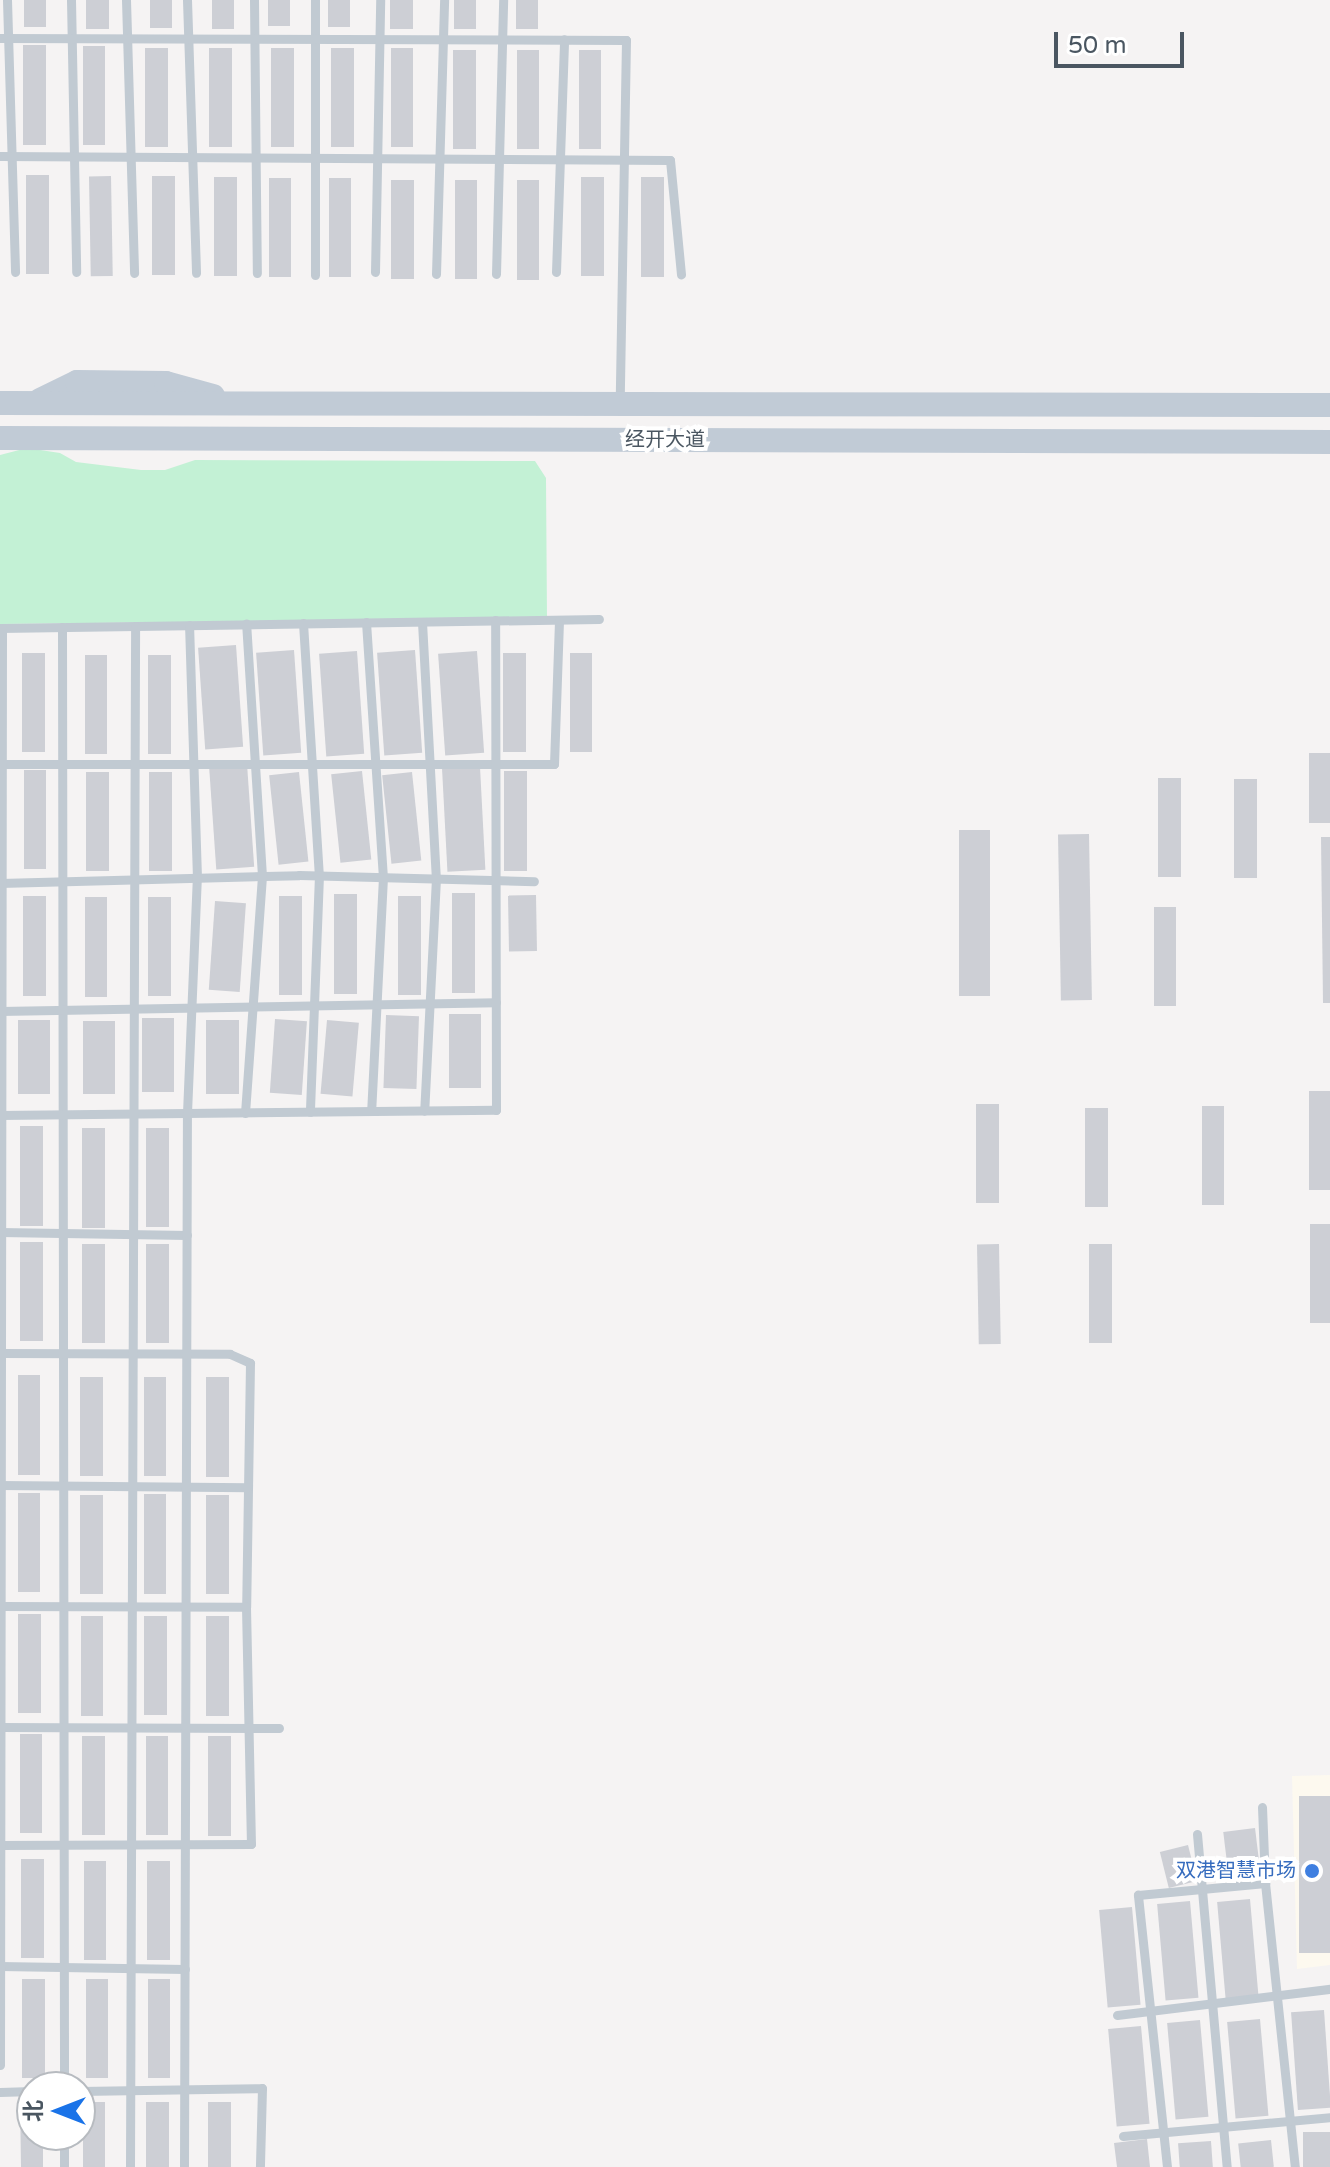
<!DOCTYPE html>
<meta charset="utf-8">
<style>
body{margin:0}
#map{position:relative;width:1330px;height:2167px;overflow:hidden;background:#f5f3f3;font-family:"Varela Round","Noto Sans SC",sans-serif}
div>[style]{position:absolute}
.commercial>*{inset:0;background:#fdf9ef}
.green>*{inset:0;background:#c3f1d5}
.building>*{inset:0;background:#cdcfd5;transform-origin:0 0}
.service>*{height:9px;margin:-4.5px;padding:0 4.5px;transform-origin:4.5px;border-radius:4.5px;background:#c1cad2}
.secondary>*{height:24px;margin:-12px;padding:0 12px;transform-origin:12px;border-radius:12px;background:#c1cbd6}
.dots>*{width:22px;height:22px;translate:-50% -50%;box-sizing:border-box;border:4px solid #fff;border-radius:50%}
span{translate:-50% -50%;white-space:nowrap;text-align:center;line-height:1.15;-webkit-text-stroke:8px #fff;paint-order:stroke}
.street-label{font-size:20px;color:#4a5661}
.shop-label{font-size:20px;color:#366cbe}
.right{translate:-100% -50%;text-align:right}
.north{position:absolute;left:16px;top:2071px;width:80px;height:80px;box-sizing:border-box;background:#fff;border:2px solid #b7bbc0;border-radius:50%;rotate:270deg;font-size:22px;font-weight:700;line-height:32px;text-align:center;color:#4a5661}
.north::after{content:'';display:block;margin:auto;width:28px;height:36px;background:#1a73e8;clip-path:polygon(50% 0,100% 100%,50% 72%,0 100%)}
.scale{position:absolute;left:1054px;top:32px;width:130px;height:36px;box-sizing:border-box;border:4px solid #4a5661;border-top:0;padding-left:10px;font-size:24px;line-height:28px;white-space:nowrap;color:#4a5661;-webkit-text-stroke:6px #fff;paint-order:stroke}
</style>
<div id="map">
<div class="commercial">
<i style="clip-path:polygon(1330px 1775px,1330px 1965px,1297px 1969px,1292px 1776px)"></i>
</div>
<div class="green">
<i style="clip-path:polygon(27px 448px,60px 453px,76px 462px,141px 470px,165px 470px,195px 460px,535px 461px,546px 478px,547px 618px,0 624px,0 455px)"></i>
</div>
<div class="building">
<i style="left:24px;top:0;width:22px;height:27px"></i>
<i style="left:86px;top:0;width:23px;height:29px"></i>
<i style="left:150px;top:0;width:22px;height:28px"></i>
<i style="left:212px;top:0;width:22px;height:29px"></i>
<i style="left:268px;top:0;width:22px;height:26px"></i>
<i style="left:328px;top:0;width:22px;height:27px"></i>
<i style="left:390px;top:0;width:23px;height:29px"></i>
<i style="left:454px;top:0;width:22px;height:29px"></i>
<i style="left:516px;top:0;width:22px;height:29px"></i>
<i style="left:46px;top:45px;width:100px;height:23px;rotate:90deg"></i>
<i style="left:83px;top:46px;width:22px;height:99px"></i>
<i style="left:145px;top:48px;width:23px;height:99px"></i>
<i style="left:209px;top:48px;width:23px;height:99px"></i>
<i style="left:271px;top:48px;width:23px;height:99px"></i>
<i style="left:331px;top:48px;width:23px;height:99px"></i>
<i style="left:391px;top:48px;width:22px;height:99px"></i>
<i style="left:453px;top:50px;width:23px;height:99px"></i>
<i style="left:517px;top:50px;width:22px;height:99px"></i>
<i style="left:579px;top:50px;width:22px;height:99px"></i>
<i style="left:26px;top:175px;width:23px;height:99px"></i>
<i style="left:111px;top:176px;width:100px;height:22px;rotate:89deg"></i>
<i style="left:152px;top:176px;width:23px;height:99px"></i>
<i style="left:214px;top:177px;width:23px;height:99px"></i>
<i style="left:581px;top:177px;width:23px;height:99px"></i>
<i style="left:664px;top:177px;width:100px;height:23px;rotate:90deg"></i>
<i style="left:269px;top:178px;width:22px;height:99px"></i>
<i style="left:329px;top:178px;width:22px;height:99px"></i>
<i style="left:391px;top:180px;width:23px;height:99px"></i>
<i style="left:455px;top:180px;width:22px;height:99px"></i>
<i style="left:517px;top:180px;width:22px;height:100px"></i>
<i style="left:236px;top:645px;width:102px;height:38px;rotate:86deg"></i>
<i style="left:294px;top:650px;width:103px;height:38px;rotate:86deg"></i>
<i style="left:415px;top:650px;width:103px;height:38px;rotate:86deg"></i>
<i style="left:357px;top:651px;width:103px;height:38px;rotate:86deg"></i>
<i style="left:477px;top:651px;width:102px;height:39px;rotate:86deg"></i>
<i style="left:22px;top:653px;width:23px;height:99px"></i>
<i style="left:503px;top:653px;width:23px;height:99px"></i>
<i style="left:570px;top:653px;width:22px;height:99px"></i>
<i style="left:85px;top:655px;width:22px;height:99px"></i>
<i style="left:148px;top:655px;width:23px;height:99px"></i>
<i style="left:1330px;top:753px;width:70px;height:21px;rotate:90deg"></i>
<i style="left:247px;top:764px;width:103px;height:38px;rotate:86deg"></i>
<i style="left:480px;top:767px;width:103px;height:38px;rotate:87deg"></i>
<i style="left:24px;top:770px;width:22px;height:99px"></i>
<i style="left:362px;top:771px;width:89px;height:31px;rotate:84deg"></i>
<i style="left:527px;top:771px;width:100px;height:23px;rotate:90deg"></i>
<i style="left:86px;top:772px;width:23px;height:99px"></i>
<i style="left:149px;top:772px;width:23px;height:99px"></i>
<i style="left:299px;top:772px;width:90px;height:30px;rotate:84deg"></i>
<i style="left:412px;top:772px;width:89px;height:30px;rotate:84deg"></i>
<i style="left:1158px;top:778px;width:23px;height:99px"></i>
<i style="left:1234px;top:779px;width:23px;height:99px"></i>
<i style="left:959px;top:830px;width:31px;height:166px"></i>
<i style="left:1089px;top:834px;width:166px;height:31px;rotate:89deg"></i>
<i style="clip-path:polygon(1321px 837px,1330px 837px,1330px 1003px,1323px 1003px)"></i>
<i style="left:475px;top:893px;width:100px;height:23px;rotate:90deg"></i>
<i style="left:334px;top:894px;width:23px;height:100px"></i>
<i style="left:536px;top:895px;width:56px;height:28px;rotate:89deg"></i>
<i style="left:46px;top:896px;width:100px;height:23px;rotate:90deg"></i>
<i style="left:279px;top:896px;width:23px;height:99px"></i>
<i style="left:398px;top:896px;width:23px;height:99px"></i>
<i style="left:85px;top:897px;width:22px;height:100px"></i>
<i style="left:148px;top:897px;width:23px;height:99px"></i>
<i style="left:215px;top:901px;width:31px;height:89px;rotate:4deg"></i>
<i style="left:1154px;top:907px;width:22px;height:99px"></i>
<i style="left:449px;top:1014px;width:32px;height:74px"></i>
<i style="left:386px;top:1015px;width:33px;height:73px;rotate:2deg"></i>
<i style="left:142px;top:1018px;width:32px;height:74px"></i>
<i style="left:275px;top:1019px;width:32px;height:74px;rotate:4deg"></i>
<i style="left:18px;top:1020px;width:32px;height:74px"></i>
<i style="left:206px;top:1020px;width:33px;height:74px"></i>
<i style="left:327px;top:1020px;width:32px;height:74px;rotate:5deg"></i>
<i style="left:83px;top:1021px;width:32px;height:73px"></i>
<i style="left:1309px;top:1091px;width:21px;height:99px"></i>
<i style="left:976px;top:1104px;width:23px;height:99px"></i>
<i style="left:1202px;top:1106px;width:22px;height:99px"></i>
<i style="left:1085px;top:1108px;width:23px;height:99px"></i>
<i style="left:20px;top:1126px;width:23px;height:100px"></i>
<i style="left:82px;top:1128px;width:23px;height:100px"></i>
<i style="left:146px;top:1128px;width:23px;height:99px"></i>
<i style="left:1310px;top:1224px;width:20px;height:99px"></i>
<i style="left:20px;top:1242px;width:23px;height:99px"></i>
<i style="left:82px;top:1244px;width:23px;height:99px"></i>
<i style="left:146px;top:1244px;width:23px;height:99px"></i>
<i style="left:999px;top:1244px;width:100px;height:22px;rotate:89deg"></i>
<i style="left:1089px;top:1244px;width:23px;height:99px"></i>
<i style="left:18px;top:1375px;width:22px;height:100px"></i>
<i style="left:80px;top:1377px;width:23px;height:99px"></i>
<i style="left:144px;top:1377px;width:22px;height:99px"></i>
<i style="left:206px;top:1377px;width:23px;height:100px"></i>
<i style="left:18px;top:1493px;width:22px;height:99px"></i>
<i style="left:144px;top:1494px;width:22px;height:100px"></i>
<i style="left:80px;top:1495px;width:23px;height:99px"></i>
<i style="left:206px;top:1495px;width:23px;height:99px"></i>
<i style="left:18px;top:1614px;width:23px;height:99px"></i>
<i style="left:81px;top:1616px;width:22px;height:100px"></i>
<i style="left:144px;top:1616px;width:23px;height:99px"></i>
<i style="left:206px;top:1616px;width:23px;height:100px"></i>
<i style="left:20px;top:1734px;width:22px;height:99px"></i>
<i style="left:82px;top:1736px;width:23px;height:99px"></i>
<i style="left:146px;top:1736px;width:22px;height:99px"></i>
<i style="left:231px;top:1736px;width:100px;height:23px;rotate:90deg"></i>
<i style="left:1299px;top:1796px;width:31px;height:157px"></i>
<i style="left:1255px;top:1828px;width:48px;height:32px;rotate:83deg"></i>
<i style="left:1188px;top:1845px;width:37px;height:29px;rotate:76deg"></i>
<i style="left:21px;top:1859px;width:23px;height:99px"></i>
<i style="left:84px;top:1861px;width:22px;height:99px"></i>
<i style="left:147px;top:1861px;width:23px;height:99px"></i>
<i style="left:1250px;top:1899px;width:98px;height:33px;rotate:85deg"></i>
<i style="left:1190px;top:1901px;width:97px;height:33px;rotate:85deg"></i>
<i style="left:1132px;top:1907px;width:98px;height:33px;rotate:85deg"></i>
<i style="left:22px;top:1979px;width:23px;height:99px"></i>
<i style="left:86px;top:1979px;width:22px;height:99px"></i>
<i style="left:148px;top:1979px;width:22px;height:99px"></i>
<i style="left:1324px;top:2010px;width:98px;height:33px;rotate:86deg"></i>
<i style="left:1260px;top:2019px;width:97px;height:33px;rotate:85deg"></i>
<i style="left:1200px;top:2020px;width:97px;height:33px;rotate:85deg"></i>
<i style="left:1141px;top:2026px;width:98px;height:33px;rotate:85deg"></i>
<i style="clip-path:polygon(20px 2100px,32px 2100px,32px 2135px,43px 2135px,43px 2167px,21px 2167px)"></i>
<i style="left:83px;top:2102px;width:22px;height:65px"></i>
<i style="left:146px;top:2102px;width:23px;height:65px"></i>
<i style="left:208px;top:2102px;width:23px;height:65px"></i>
<i style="left:1330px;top:2132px;width:35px;height:27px;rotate:90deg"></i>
<i style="clip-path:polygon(1147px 2139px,1150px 2167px,1117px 2167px,1114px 2143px)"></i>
<i style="left:1271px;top:2140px;width:27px;height:33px;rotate:84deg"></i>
<i style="left:1211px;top:2141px;width:26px;height:33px;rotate:86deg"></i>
</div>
<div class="service">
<i style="left:7px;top:0;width:272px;rotate:88.3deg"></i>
<i style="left:71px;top:0;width:272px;rotate:88.9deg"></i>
<i style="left:126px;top:0;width:273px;rotate:88.3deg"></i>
<i style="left:187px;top:0;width:273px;rotate:88.1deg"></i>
<i style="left:254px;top:0;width:273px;rotate:89.4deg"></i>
<i style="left:315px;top:0;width:275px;rotate:90deg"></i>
<i style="left:0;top:38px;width:626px;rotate:0.18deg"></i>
<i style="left:626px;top:40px;width:361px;rotate:91deg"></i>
<i style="left:0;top:156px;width:670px;rotate:0.34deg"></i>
<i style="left:670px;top:160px;width:115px;rotate:84.5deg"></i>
<i style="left:375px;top:272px;width:272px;rotate:-88.9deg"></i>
<i style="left:556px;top:272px;width:233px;rotate:-88deg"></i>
<i style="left:436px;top:274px;width:274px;rotate:-88.3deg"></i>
<i style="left:496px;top:274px;width:274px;rotate:-88.5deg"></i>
<i style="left:366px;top:622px;width:256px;rotate:86.2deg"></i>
<i style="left:383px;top:877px;width:234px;rotate:92.9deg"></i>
<i style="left:422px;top:622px;width:256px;rotate:86.9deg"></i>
<i style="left:436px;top:878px;width:233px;rotate:92.9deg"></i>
<i style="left:303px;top:623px;width:253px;rotate:86.4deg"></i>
<i style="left:319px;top:875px;width:237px;rotate:92.2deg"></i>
<i style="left:62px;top:627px;width:1460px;rotate:89.92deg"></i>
<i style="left:0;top:628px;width:599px;rotate:-0.86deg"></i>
<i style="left:0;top:764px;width:554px"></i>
<i style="left:554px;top:764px;width:144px;rotate:-88deg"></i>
<i style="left:0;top:883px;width:299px;rotate:-1.5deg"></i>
<i style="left:299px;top:875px;width:235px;rotate:1.5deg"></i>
<i style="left:0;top:1011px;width:496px;rotate:-1deg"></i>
<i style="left:245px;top:1113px;width:238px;rotate:-85.9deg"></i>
<i style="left:262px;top:876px;width:253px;rotate:-93.6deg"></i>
<i style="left:0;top:1115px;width:496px;rotate:-0.6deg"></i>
<i style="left:496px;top:1110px;width:490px;rotate:-90.1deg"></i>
<i style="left:0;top:1232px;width:187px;rotate:0.9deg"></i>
<i style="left:0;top:1353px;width:230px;rotate:0.2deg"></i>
<i style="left:230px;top:1354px;width:22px;rotate:24deg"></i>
<i style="left:250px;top:1363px;width:244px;rotate:90.9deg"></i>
<i style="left:246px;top:1607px;width:237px;rotate:88.8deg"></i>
<i style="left:251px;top:1844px;width:251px;rotate:179.8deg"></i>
<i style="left:0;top:1485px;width:248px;rotate:0.5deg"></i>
<i style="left:0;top:1606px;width:246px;rotate:0.2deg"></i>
<i style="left:0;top:1727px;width:279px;rotate:0.2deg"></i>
<i style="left:1262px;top:1807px;width:76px;rotate:87.7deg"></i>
<i style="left:1265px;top:1883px;width:286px;rotate:84deg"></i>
<i style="left:1197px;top:1834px;width:334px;rotate:84.9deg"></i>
<i style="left:0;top:1966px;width:185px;rotate:0.9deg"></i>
<i style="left:1117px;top:2015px;width:215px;rotate:-7deg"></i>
<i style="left:0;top:2065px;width:1437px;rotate:-89.92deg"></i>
<i style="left:80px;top:2091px;width:182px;rotate:-0.9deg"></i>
<i style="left:262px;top:2088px;width:79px;rotate:91.5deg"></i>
<i style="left:0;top:2092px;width:32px;rotate:-2deg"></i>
<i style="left:64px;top:2135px;width:32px;rotate:90deg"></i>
<i style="left:1123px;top:2136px;width:208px;rotate:-5.2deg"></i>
<i style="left:130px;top:2167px;width:1541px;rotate:-89.81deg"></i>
<i style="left:184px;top:2167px;width:1054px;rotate:-89.84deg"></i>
<i style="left:187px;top:1113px;width:235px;rotate:-87.6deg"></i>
<i style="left:197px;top:878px;width:253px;rotate:-91.8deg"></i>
<i style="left:1167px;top:2167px;width:274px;rotate:-96.1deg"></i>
<i style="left:1138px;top:1895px;width:128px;rotate:-5.4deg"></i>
</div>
<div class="secondary">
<i style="left:40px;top:400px;width:41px;rotate:-25.9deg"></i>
<i style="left:77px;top:382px;width:89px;rotate:0.6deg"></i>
<i style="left:166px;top:383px;width:49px;rotate:15.5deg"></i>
<i style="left:0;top:403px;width:1330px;rotate:0.09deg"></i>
<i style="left:0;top:438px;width:1330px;rotate:0.17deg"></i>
</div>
<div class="dots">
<i style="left:1312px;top:1871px;background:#3f7fe0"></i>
</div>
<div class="street-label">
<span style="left:665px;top:440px">经开大道</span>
</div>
<div class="shop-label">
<span class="right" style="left:1296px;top:1871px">双港智慧市场</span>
</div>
<div class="north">北</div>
<div class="scale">50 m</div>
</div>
